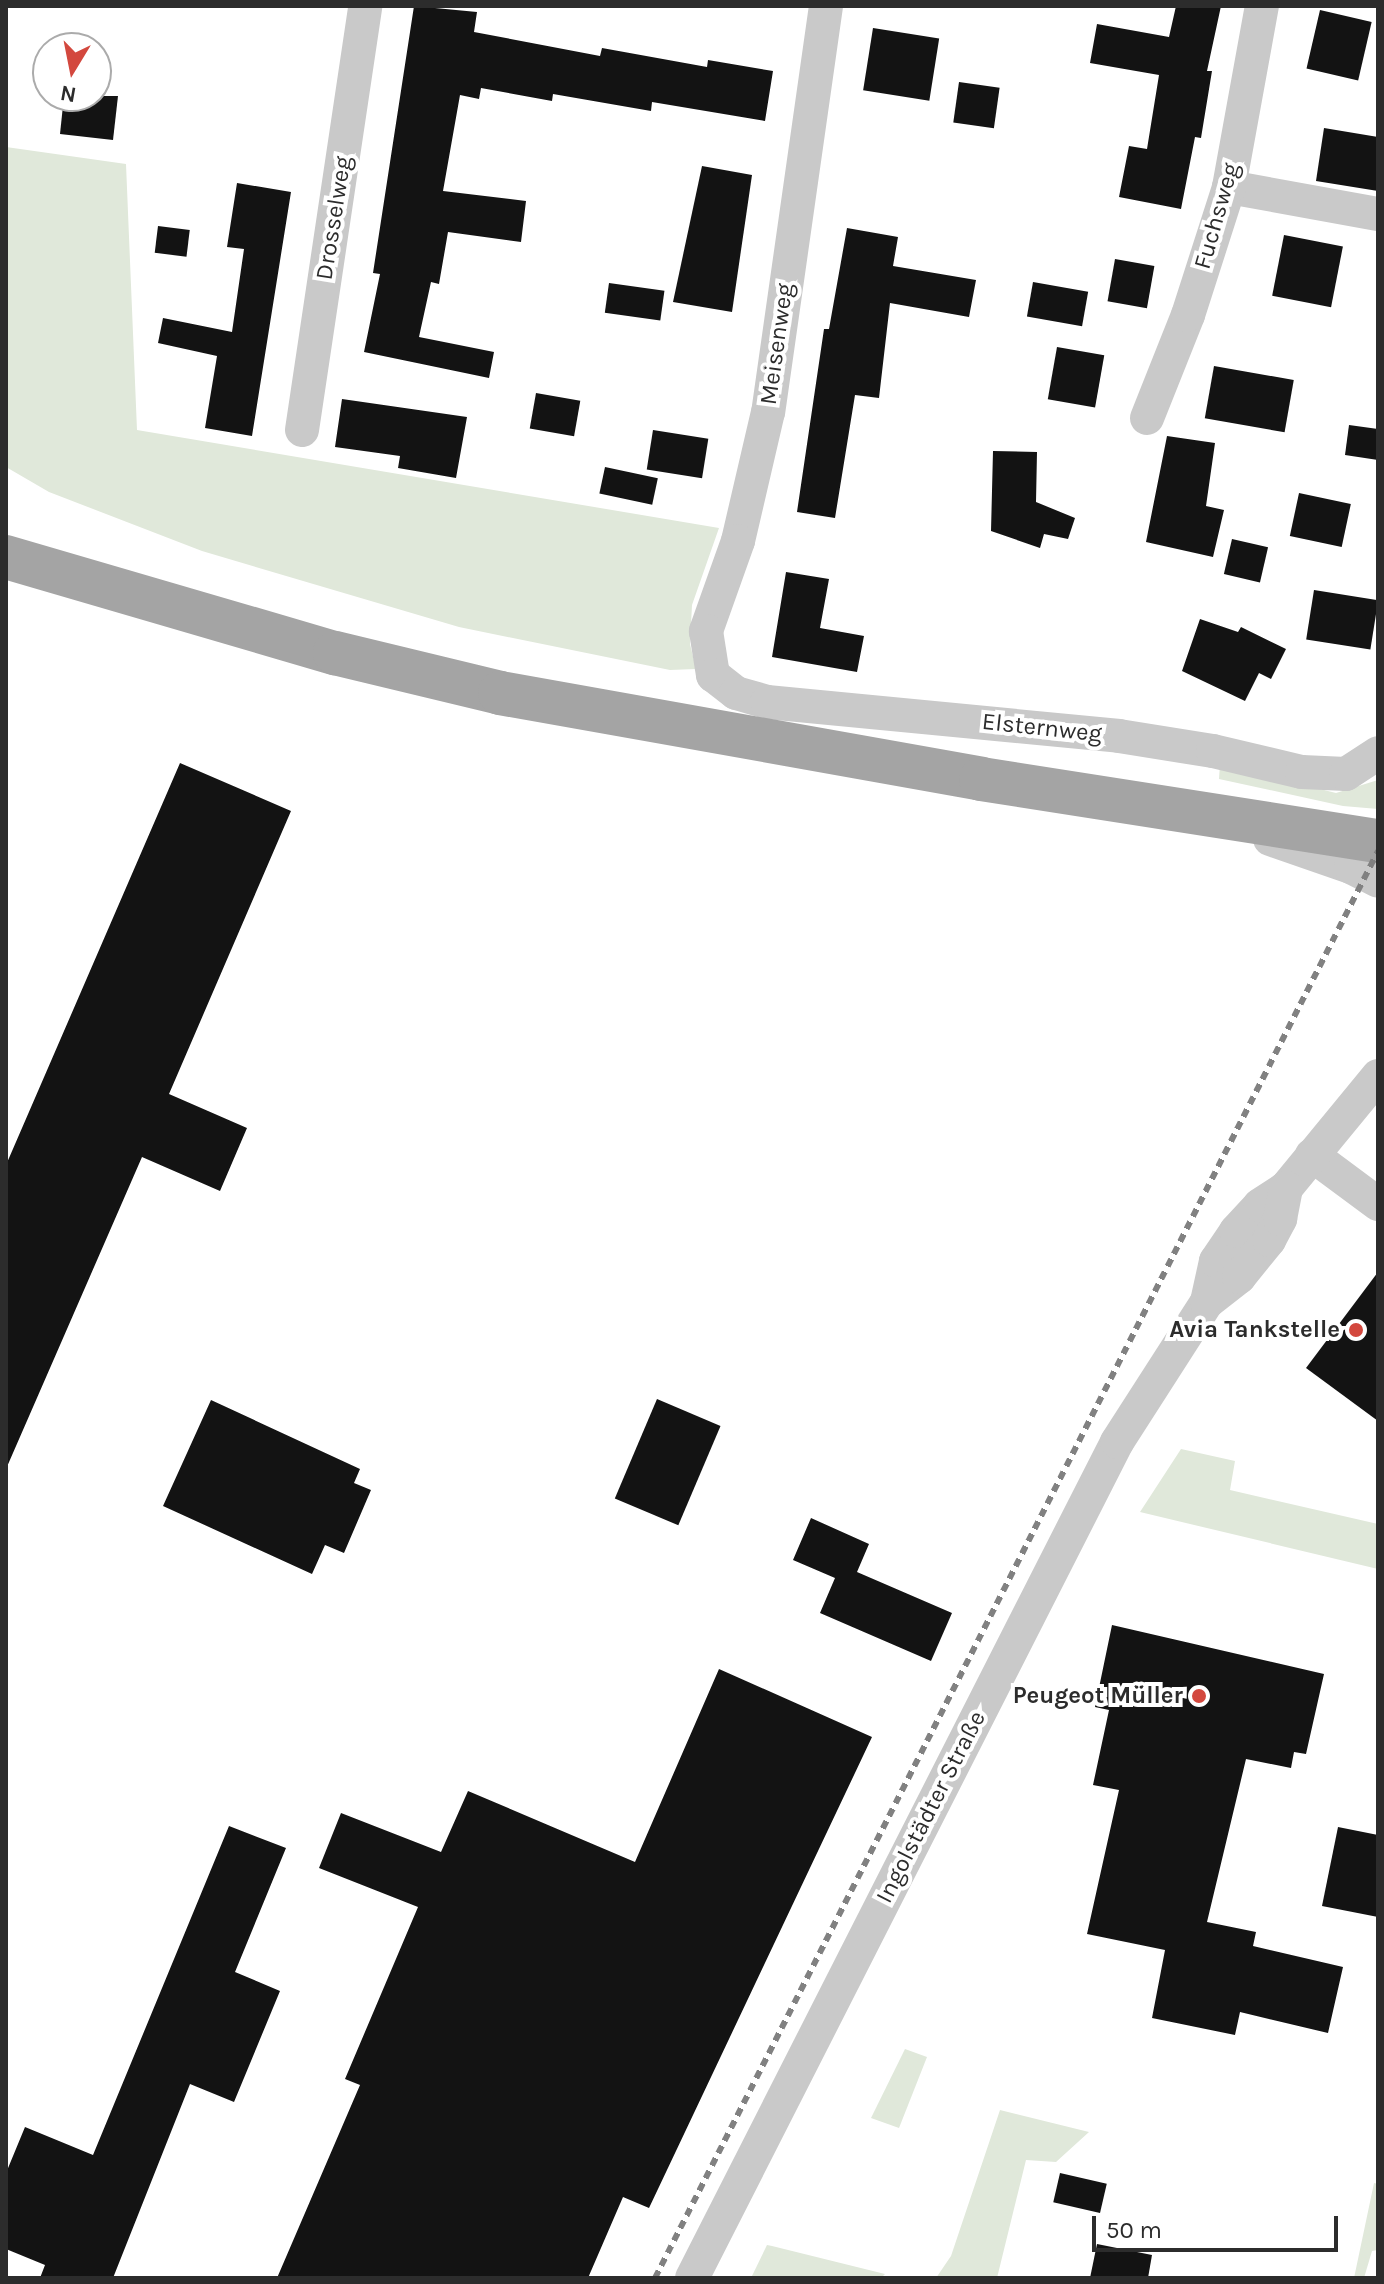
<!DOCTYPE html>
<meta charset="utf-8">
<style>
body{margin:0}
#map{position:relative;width:1384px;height:2284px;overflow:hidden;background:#fff;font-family:Karla,sans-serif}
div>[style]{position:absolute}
.green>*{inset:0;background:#e0e8da}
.building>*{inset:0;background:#131313;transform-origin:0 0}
.minor>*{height:34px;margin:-17px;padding:0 17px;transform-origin:17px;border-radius:17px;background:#c9c9c9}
.major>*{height:44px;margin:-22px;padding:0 22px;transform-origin:22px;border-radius:22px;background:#a4a4a4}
.rail>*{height:6px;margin-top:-3px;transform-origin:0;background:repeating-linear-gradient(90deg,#818181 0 8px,transparent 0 14px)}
.dots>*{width:22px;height:22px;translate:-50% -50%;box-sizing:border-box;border:4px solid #fff;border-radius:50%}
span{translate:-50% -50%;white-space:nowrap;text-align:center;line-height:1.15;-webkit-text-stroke:8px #fff;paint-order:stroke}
.street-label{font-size:24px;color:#2c2c2c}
.poi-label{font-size:24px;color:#2c2c2c;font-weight:700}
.right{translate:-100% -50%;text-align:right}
.frame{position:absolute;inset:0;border:8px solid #2c2c2c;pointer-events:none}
.north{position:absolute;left:32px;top:32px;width:80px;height:80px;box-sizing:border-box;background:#fff;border:2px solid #ababab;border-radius:50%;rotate:190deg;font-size:22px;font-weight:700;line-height:32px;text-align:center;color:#2c2c2c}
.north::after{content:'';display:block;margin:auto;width:28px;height:36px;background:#d3483e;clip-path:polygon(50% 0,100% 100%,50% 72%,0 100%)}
.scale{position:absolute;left:1092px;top:2216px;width:246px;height:36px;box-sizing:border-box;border:4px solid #2c2c2c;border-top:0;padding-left:10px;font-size:24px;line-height:28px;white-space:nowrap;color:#2c2c2c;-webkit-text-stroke:6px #fff;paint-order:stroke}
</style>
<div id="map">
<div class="green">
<i style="clip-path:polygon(6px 147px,126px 164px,137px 430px,719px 528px,692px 605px,690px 644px,696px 669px,670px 670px,459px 627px,202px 551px,49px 492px,6px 467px)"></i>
<i style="clip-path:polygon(1220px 764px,1336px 793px,1378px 780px,1378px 809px,1343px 806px,1219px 779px)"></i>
<i style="clip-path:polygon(1181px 1449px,1235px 1461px,1230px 1490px,1378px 1524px,1378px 1569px,1140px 1512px)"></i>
<i style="clip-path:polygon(905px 2049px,927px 2057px,899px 2128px,871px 2118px)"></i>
<i style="clip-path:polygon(1000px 2110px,1089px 2132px,1056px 2162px,1026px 2160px,997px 2278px,936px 2278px,951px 2256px)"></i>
<i style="clip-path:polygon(1374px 2183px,1378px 2184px,1378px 2250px,1372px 2251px,1364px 2278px,1354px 2278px)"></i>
<i style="clip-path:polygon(767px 2245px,772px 2246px,885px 2274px,881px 2278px,751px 2278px)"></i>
</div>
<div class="building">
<i style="clip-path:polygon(414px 6px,477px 12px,474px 32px,600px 56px,602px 48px,707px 67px,708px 60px,773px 71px,765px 121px,652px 102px,651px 111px,553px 94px,552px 101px,481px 88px,479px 99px,460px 95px,443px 191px,526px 201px,521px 242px,448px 232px,439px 284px,431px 282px,419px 337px,494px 352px,489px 378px,364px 352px,380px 274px,373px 273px)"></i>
<i style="clip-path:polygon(1176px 6px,1221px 6px,1207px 71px,1212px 71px,1201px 138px,1195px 137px,1181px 209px,1119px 197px,1129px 146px,1147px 149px,1159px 75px,1090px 63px,1097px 24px,1169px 37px)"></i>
<i style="left:1320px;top:10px;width:53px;height:60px;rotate:13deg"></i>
<i style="left:873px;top:28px;width:67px;height:63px;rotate:9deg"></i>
<i style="left:959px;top:82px;width:41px;height:41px;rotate:8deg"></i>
<i style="clip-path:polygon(64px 96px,118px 96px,113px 140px,60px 134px)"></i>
<i style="clip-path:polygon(1324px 128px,1378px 137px,1378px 191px,1316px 181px)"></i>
<i style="clip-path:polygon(702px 166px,752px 175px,732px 312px,673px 302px)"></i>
<i style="clip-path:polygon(237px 183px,291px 192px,252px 436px,205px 428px,217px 356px,158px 343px,163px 318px,232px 332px,244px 249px,227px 247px)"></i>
<i style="left:158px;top:226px;width:32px;height:27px;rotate:7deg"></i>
<i style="clip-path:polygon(847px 228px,898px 237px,893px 266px,976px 280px,969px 317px,890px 303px,879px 398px,855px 395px,835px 518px,797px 512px,824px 329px,829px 329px)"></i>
<i style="left:1284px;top:235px;width:60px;height:62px;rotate:11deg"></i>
<i style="left:1115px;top:259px;width:40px;height:43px;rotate:10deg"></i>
<i style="left:1033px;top:282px;width:56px;height:35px;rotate:10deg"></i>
<i style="left:609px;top:283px;width:56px;height:30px;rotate:8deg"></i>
<i style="left:1057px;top:347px;width:48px;height:53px;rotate:10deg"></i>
<i style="left:1214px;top:366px;width:81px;height:53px;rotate:10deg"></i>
<i style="left:536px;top:393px;width:45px;height:36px;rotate:10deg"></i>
<i style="clip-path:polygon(342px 399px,467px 417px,456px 478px,398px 468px,400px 456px,335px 447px)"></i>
<i style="clip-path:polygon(1349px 425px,1378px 429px,1378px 460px,1345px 455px)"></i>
<i style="left:653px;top:430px;width:56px;height:40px;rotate:9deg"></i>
<i style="clip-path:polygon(1167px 436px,1215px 443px,1206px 506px,1224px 510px,1213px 557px,1146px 542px)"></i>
<i style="clip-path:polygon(993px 451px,1037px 452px,1036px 502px,1075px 518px,1068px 539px,1044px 534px,1040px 548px,991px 531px)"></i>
<i style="left:605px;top:467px;width:54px;height:27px;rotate:12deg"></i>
<i style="left:1299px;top:493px;width:53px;height:44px;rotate:12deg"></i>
<i style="left:1232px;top:539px;width:37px;height:36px;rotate:13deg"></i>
<i style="clip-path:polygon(786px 572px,829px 579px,820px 628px,864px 636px,857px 672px,772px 657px)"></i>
<i style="left:1314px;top:590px;width:65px;height:50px;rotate:9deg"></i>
<i style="clip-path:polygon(1200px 619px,1238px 632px,1241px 627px,1286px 649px,1271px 679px,1259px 673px,1245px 701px,1182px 671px)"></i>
<i style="clip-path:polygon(180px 763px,291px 811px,169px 1094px,247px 1128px,220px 1191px,142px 1157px,6px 1469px,6px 1165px)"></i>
<i style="clip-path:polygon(1378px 1272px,1378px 1421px,1306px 1368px)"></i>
<i style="left:657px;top:1399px;width:69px;height:108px;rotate:23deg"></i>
<i style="clip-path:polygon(211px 1400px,360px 1469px,354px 1483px,371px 1490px,344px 1553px,325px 1545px,312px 1574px,163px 1506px)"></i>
<i style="clip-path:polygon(811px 1518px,869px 1544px,857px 1572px,952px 1613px,931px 1661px,820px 1613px,835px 1578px,793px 1560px)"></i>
<i style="clip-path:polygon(1112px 1625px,1324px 1674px,1306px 1754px,1294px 1752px,1291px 1768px,1246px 1759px,1207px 1922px,1256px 1932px,1253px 1946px,1343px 1967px,1328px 2033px,1240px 2012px,1235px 2035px,1152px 2018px,1165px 1950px,1087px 1934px,1119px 1790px,1093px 1785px,1109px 1710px,1095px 1707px)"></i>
<i style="clip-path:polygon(719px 1669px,872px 1737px,649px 2208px,623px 2197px,588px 2278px,277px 2278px,360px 2085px,345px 2079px,418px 1907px,319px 1868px,341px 1813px,441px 1852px,468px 1791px,635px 1862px)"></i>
<i style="clip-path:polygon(229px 1826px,286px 1848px,235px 1972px,280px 1991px,234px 2102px,190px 2084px,113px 2278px,40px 2278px,45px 2265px,6px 2249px,6px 2173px,25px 2127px,93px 2155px)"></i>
<i style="clip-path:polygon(1338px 1827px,1378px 1835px,1378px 1917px,1322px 1906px)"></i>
<i style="left:1060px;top:2173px;width:48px;height:30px;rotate:13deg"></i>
<i style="clip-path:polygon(1097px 2244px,1152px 2255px,1148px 2278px,1090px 2278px)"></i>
</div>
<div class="minor">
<i style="left:826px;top:6px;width:410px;rotate:98.1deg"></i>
<i style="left:768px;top:412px;width:132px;rotate:103.1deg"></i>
<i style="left:738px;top:541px;width:96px;rotate:109.6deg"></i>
<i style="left:706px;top:631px;width:45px;rotate:81deg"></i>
<i style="left:713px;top:675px;width:29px;rotate:38deg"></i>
<i style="left:736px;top:693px;width:32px;rotate:16deg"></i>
<i style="left:767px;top:702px;width:354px;rotate:5.5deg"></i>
<i style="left:1119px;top:736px;width:95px;rotate:9.1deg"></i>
<i style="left:1213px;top:751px;width:91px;rotate:13.3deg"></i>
<i style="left:1302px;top:772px;width:44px;rotate:2.6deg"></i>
<i style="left:1346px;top:774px;width:38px;rotate:-33deg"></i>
<i style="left:1229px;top:187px;width:151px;rotate:10.3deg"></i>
<i style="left:1147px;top:418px;width:111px;rotate:-68.3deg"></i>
<i style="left:1188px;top:315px;width:134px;rotate:-72.2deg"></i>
<i style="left:1229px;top:187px;width:184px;rotate:-79.7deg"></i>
<i style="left:302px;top:430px;width:429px;rotate:-81.5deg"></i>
<i style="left:1270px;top:839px;width:86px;rotate:19.1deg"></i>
<i style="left:1351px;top:867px;width:30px;rotate:27deg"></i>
<i style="left:1312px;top:1155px;width:82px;rotate:36.6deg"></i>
<i style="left:1207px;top:1302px;width:42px;rotate:-77.6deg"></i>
<i style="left:1216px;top:1261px;width:36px;rotate:-56deg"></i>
<i style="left:1236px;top:1231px;width:35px;rotate:-47deg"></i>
<i style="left:1260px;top:1205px;width:31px;rotate:-33deg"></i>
<i style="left:1286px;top:1188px;width:145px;rotate:-50.6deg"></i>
<i style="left:692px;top:2278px;width:938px;rotate:-63.05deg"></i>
<i style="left:1117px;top:1442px;width:166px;rotate:-57.3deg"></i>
<i style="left:1207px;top:1302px;width:41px;rotate:-38deg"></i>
<i style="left:1239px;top:1277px;width:48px;rotate:-51deg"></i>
<i style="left:1269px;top:1240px;width:24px;rotate:-62deg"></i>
<i style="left:1280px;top:1219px;width:32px;rotate:-79deg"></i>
</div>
<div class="major">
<i style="left:6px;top:557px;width:343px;rotate:16.3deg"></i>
<i style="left:335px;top:653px;width:170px;rotate:13.6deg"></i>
<i style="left:500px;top:693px;width:489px;rotate:10.1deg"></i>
<i style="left:981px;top:779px;width:402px;rotate:8.9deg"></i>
</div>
<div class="rail">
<i style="left:655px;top:2278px;width:1600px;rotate:-63.13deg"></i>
</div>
<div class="dots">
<i style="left:1356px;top:1330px;background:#d3483e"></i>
<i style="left:1199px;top:1696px;background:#d3483e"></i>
</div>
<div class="street-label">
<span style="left:1217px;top:216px;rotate:-74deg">Fuchsweg</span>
<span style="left:334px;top:218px;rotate:-81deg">Drosselweg</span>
<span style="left:777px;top:344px;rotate:-82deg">Meisenweg</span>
<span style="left:1042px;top:728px;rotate:6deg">Elsternweg</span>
<span style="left:931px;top:1807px;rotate:-63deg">Ingolstädter Straße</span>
</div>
<div class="poi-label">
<span class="right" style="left:1340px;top:1330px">Avia Tankstelle</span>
<span class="right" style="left:1183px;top:1696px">Peugeot Müller</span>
</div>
<div class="frame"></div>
<div class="north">N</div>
<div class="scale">50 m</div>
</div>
